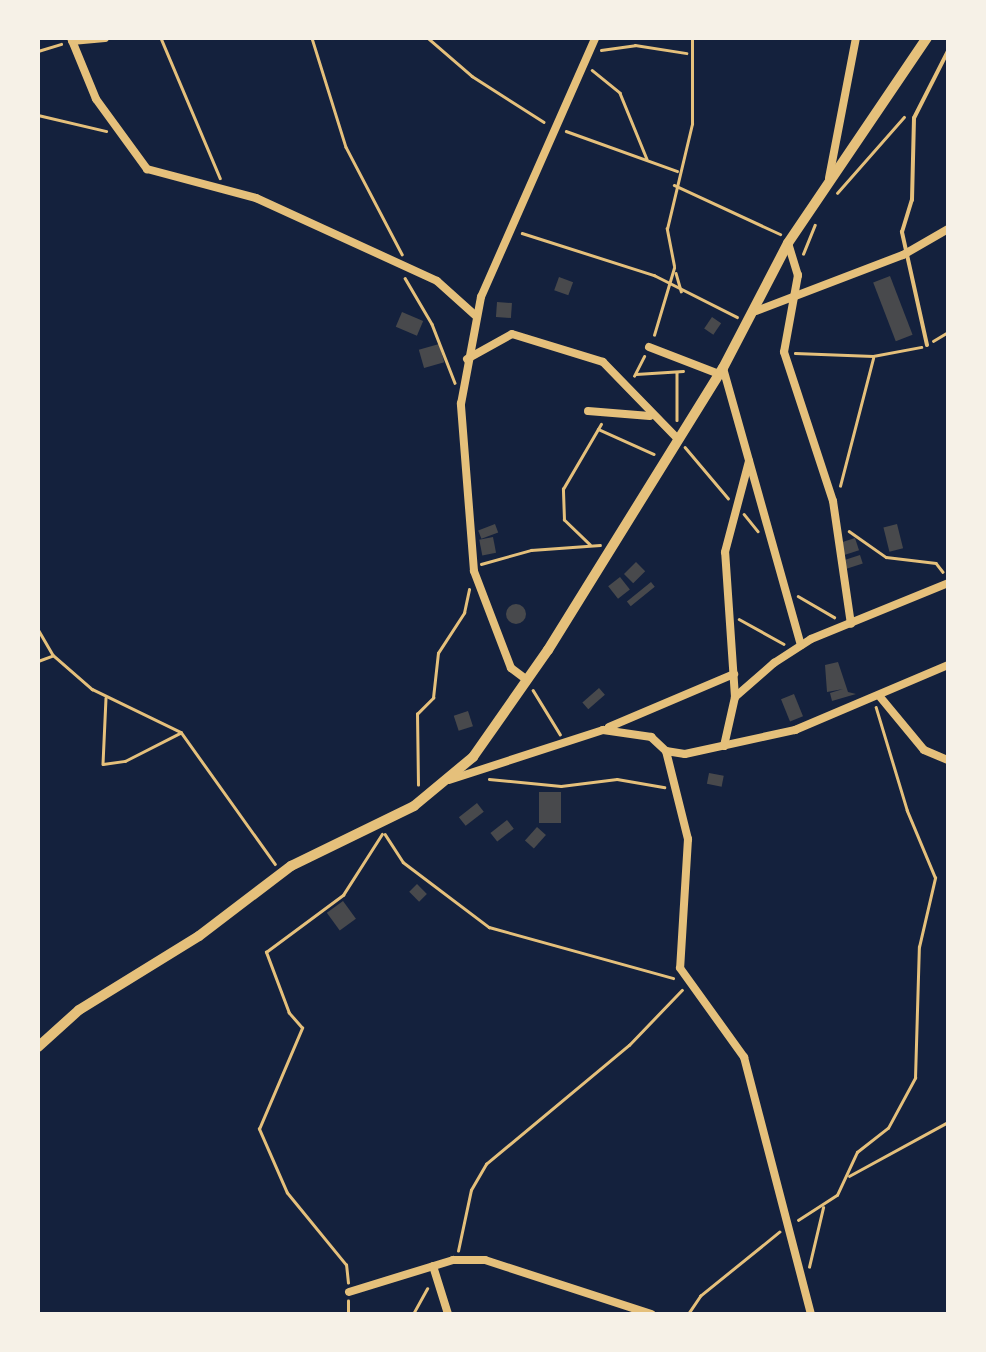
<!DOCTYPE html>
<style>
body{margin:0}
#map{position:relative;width:986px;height:1352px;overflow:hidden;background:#14213d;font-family:"IBM Plex Sans",sans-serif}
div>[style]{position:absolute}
.building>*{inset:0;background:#48494c;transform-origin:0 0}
.round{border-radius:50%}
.path>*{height:2.5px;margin:-1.25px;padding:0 1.25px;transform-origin:1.25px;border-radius:1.25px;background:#e5c07b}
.service>*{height:4px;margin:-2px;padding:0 2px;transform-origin:2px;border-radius:2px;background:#e5c07b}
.minor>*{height:8px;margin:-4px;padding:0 4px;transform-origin:4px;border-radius:4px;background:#e5c07b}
.tertiary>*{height:10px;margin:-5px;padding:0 5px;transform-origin:5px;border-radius:5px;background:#e5c07b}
span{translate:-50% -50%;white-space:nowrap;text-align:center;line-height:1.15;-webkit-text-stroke:10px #f6f1e7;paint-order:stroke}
.frame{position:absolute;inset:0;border:40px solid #f6f1e7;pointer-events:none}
</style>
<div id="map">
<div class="building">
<i style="left:890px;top:276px;width:63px;height:18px;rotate:69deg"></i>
<i style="left:559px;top:277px;width:15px;height:14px;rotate:20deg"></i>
<i style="left:497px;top:302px;width:15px;height:15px;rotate:4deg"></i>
<i style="left:402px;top:312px;width:23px;height:16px;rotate:23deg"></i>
<i style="left:712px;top:317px;width:11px;height:14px;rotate:34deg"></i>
<i style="left:439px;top:344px;width:19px;height:21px;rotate:74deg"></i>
<i style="left:495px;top:524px;width:9px;height:18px;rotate:69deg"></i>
<i style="left:897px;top:524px;width:25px;height:14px;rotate:76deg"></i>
<i style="left:493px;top:537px;width:16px;height:14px;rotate:79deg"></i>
<i style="left:855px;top:538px;width:13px;height:17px;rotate:72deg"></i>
<i style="left:860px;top:555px;width:9px;height:17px;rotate:72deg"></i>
<i style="left:636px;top:562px;width:13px;height:17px;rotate:45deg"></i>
<i style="left:620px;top:577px;width:16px;height:15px;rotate:52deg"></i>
<i style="left:651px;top:582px;width:6px;height:31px;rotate:51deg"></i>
<i class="round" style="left:506px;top:604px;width:20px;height:20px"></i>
<i style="clip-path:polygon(838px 662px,848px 692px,856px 694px,832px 701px,830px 693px,843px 689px,827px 692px,825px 665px)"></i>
<i style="left:599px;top:688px;width:9px;height:22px;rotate:49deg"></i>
<i style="left:794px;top:694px;width:24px;height:14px;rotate:68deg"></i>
<i style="left:468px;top:711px;width:16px;height:15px;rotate:72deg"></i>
<i style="left:709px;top:773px;width:15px;height:11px;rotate:11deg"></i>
<i style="left:539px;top:792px;width:22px;height:31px"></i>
<i style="left:477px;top:803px;width:11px;height:23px;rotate:52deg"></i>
<i style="left:507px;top:820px;width:11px;height:21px;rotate:52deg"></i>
<i style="left:537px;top:827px;width:12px;height:18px;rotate:42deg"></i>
<i style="left:417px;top:884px;width:14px;height:11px;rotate:45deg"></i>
<i style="left:343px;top:901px;width:22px;height:20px;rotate:54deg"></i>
</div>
<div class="path">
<i style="left:161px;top:38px;width:152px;rotate:67.1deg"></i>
<i style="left:312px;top:38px;width:114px;rotate:72.7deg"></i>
<i style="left:346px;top:147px;width:121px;rotate:62.4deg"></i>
<i style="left:428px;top:38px;width:58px;rotate:40.8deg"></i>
<i style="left:472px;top:76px;width:85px;rotate:32.6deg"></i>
<i style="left:601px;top:50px;width:34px;rotate:-8deg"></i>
<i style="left:635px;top:45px;width:52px;rotate:8.9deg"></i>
<i style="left:38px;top:51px;width:24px;rotate:-17deg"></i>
<i style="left:592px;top:70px;width:36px;rotate:39deg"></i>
<i style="left:620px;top:93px;width:71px;rotate:67.8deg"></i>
<i style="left:38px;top:115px;width:70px;rotate:13.2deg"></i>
<i style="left:566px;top:131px;width:118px;rotate:19.8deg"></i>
<i style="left:674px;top:185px;width:117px;rotate:24.8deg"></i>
<i style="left:837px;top:193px;width:101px;rotate:-48.6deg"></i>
<i style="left:522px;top:233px;width:139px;rotate:17.7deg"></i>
<i style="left:654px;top:275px;width:93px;rotate:26.8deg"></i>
<i style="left:803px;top:254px;width:31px;rotate:-68deg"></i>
<i style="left:674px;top:266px;width:38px;rotate:-101deg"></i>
<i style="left:667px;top:229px;width:108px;rotate:-76.6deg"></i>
<i style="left:692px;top:124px;width:86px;rotate:-90deg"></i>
<i style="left:676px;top:273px;width:19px;rotate:74deg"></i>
<i style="left:405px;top:278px;width:53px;rotate:59.6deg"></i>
<i style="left:432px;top:324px;width:63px;rotate:68.7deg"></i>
<i style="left:654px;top:335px;width:70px;rotate:-73.4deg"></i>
<i style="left:933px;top:341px;width:17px;rotate:-31deg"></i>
<i style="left:795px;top:353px;width:78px;rotate:2.2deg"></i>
<i style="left:873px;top:356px;width:49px;rotate:-10.6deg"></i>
<i style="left:677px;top:373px;width:47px;rotate:90deg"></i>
<i style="left:636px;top:374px;width:47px;rotate:-3.7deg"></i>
<i style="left:634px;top:376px;width:22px;rotate:-63deg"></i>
<i style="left:598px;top:429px;width:61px;rotate:24.1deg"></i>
<i style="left:685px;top:447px;width:67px;rotate:49.9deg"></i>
<i style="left:840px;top:486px;width:132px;rotate:-75.5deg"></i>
<i style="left:744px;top:514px;width:22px;rotate:51deg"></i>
<i style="left:849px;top:531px;width:45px;rotate:35.1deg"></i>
<i style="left:886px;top:557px;width:50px;rotate:6.8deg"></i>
<i style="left:936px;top:563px;width:11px;rotate:52deg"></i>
<i style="left:590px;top:545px;width:36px;rotate:-136deg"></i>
<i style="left:564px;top:520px;width:31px;rotate:-92deg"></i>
<i style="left:563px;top:489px;width:75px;rotate:-59.7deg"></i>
<i style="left:481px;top:564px;width:52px;rotate:-15.6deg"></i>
<i style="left:531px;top:550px;width:69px;rotate:-4.1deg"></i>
<i style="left:798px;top:596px;width:42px;rotate:30.3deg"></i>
<i style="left:739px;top:619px;width:51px;rotate:29.1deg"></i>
<i style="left:38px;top:629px;width:30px;rotate:60deg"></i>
<i style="left:53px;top:655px;width:52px;rotate:41.1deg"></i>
<i style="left:92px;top:689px;width:99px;rotate:25.8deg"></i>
<i style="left:181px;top:732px;width:162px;rotate:54.5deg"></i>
<i style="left:38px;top:661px;width:15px;rotate:-20deg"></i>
<i style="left:533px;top:690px;width:52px;rotate:58.5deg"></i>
<i style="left:106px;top:698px;width:66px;rotate:92.6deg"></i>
<i style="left:103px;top:764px;width:22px;rotate:-8deg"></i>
<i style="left:125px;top:761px;width:62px;rotate:-27deg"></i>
<i style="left:489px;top:779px;width:72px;rotate:5.6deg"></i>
<i style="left:561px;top:786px;width:56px;rotate:-7.1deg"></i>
<i style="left:617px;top:779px;width:48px;rotate:9.7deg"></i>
<i style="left:418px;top:785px;width:71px;rotate:-90.8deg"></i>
<i style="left:417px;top:714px;width:23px;rotate:-45deg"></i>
<i style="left:433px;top:698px;width:45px;rotate:-83.7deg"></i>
<i style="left:438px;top:653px;width:48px;rotate:-57deg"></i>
<i style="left:464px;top:613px;width:24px;rotate:-78deg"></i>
<i style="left:385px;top:834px;width:33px;rotate:57deg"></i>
<i style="left:403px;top:862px;width:108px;rotate:37.1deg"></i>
<i style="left:489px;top:927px;width:191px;rotate:15.5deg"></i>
<i style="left:849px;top:1176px;width:113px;rotate:-28.6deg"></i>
<i style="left:798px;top:1220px;width:46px;rotate:-32.7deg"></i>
<i style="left:837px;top:1195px;width:47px;rotate:-65.1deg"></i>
<i style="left:857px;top:1152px;width:39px;rotate:-38deg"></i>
<i style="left:888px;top:1128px;width:57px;rotate:-61.6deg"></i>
<i style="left:915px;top:1078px;width:131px;rotate:-88.3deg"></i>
<i style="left:919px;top:947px;width:71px;rotate:-76.9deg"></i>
<i style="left:935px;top:878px;width:73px;rotate:-112.7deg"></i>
<i style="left:907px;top:811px;width:108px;rotate:-106.8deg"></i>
<i style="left:458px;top:1251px;width:62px;rotate:-78deg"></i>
<i style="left:471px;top:1190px;width:30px;rotate:-60deg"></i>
<i style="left:486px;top:1164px;width:186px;rotate:-39.8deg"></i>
<i style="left:629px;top:1045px;width:76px;rotate:-46.1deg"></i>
<i style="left:809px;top:1267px;width:61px;rotate:-76.7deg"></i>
<i style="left:348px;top:1283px;width:18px;rotate:-96deg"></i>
<i style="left:346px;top:1265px;width:93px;rotate:-129.3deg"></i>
<i style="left:287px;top:1193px;width:70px;rotate:-113.6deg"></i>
<i style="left:259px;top:1129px;width:110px;rotate:-66.9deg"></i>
<i style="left:302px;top:1028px;width:20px;rotate:-131deg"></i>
<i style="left:289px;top:1013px;width:65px;rotate:-110.7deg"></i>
<i style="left:266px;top:952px;width:96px;rotate:-36.5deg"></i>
<i style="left:343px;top:895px;width:72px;rotate:-57.4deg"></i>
<i style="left:348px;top:1314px;width:13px;rotate:-90deg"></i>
<i style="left:413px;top:1314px;width:29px;rotate:-61deg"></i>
<i style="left:688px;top:1314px;width:22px;rotate:-56deg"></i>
<i style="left:700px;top:1296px;width:102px;rotate:-39deg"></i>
</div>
<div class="service">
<i style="left:927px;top:345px;width:116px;rotate:-102.5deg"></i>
<i style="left:902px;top:232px;width:34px;rotate:-73deg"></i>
<i style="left:912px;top:200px;width:82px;rotate:-88.6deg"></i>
<i style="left:914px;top:118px;width:75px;rotate:-63.1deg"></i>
</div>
<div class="minor">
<i style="left:71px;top:38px;width:66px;rotate:67.7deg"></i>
<i style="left:96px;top:99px;width:87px;rotate:53.9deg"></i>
<i style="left:147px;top:169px;width:113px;rotate:14.9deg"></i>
<i style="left:256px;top:198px;width:199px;rotate:24.6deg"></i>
<i style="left:437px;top:281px;width:52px;rotate:41.9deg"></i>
<i style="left:72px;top:41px;width:33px;rotate:-5deg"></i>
<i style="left:829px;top:178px;width:143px;rotate:-79.1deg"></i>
<i style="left:788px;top:243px;width:34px;rotate:73deg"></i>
<i style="left:798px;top:275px;width:78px;rotate:100.3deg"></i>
<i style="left:784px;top:352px;width:157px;rotate:71.8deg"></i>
<i style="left:833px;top:501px;width:124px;rotate:81.7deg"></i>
<i style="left:756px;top:311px;width:157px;rotate:-20.9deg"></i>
<i style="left:903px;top:255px;width:52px;rotate:-30deg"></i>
<i style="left:649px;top:347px;width:75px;rotate:21.1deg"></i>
<i style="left:467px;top:359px;width:51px;rotate:-29.1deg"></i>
<i style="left:512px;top:334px;width:95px;rotate:17.1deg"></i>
<i style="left:603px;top:362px;width:106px;rotate:45.8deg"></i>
<i style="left:723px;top:368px;width:288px;rotate:74.3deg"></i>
<i style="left:588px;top:411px;width:62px;rotate:4.6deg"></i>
<i style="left:527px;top:680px;width:20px;rotate:-143deg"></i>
<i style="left:511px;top:668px;width:104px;rotate:-110.9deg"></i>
<i style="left:474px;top:571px;width:168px;rotate:-94.5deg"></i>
<i style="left:461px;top:404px;width:109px;rotate:-79.4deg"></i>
<i style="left:481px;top:297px;width:283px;rotate:-66.2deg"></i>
<i style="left:735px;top:697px;width:145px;rotate:-93.9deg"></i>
<i style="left:725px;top:552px;width:94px;rotate:-75.2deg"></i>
<i style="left:881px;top:698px;width:67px;rotate:50.4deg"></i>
<i style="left:924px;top:750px;width:26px;rotate:23deg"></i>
<i style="left:609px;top:727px;width:136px;rotate:-23deg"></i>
<i style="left:724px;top:746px;width:50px;rotate:-77.3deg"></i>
<i style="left:735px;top:697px;width:52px;rotate:-41.1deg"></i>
<i style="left:774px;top:663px;width:44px;rotate:-33deg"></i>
<i style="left:811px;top:639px;width:148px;rotate:-22.2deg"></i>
<i style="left:666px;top:751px;width:19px;rotate:9deg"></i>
<i style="left:685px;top:754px;width:113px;rotate:-12.3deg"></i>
<i style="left:795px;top:730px;width:166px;rotate:-23deg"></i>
<i style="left:449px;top:780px;width:162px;rotate:-18deg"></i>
<i style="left:603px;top:730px;width:49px;rotate:8.3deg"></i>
<i style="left:651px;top:737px;width:21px;rotate:43deg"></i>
<i style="left:666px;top:751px;width:91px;rotate:76deg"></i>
<i style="left:688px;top:839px;width:129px;rotate:93.5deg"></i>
<i style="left:680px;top:968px;width:110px;rotate:54.3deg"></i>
<i style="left:744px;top:1057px;width:266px;rotate:75.4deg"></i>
<i style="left:433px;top:1266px;width:50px;rotate:72.6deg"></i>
<i style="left:349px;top:1292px;width:109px;rotate:-17.1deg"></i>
<i style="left:453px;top:1260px;width:32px"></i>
<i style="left:485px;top:1260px;width:175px;rotate:18deg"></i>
</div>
<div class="tertiary">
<i style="left:38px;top:1047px;width:55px;rotate:-42.1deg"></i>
<i style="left:79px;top:1010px;width:141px;rotate:-31.7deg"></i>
<i style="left:199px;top:936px;width:116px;rotate:-37.3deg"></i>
<i style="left:291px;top:866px;width:137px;rotate:-26deg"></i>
<i style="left:414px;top:806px;width:77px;rotate:-39.7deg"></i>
<i style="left:473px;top:757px;width:131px;rotate:-55deg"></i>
<i style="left:548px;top:650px;width:332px;rotate:-58.2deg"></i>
<i style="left:723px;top:368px;width:141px;rotate:-62.5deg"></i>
<i style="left:788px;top:243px;width:248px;rotate:-55.9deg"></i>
</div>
<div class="frame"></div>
</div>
